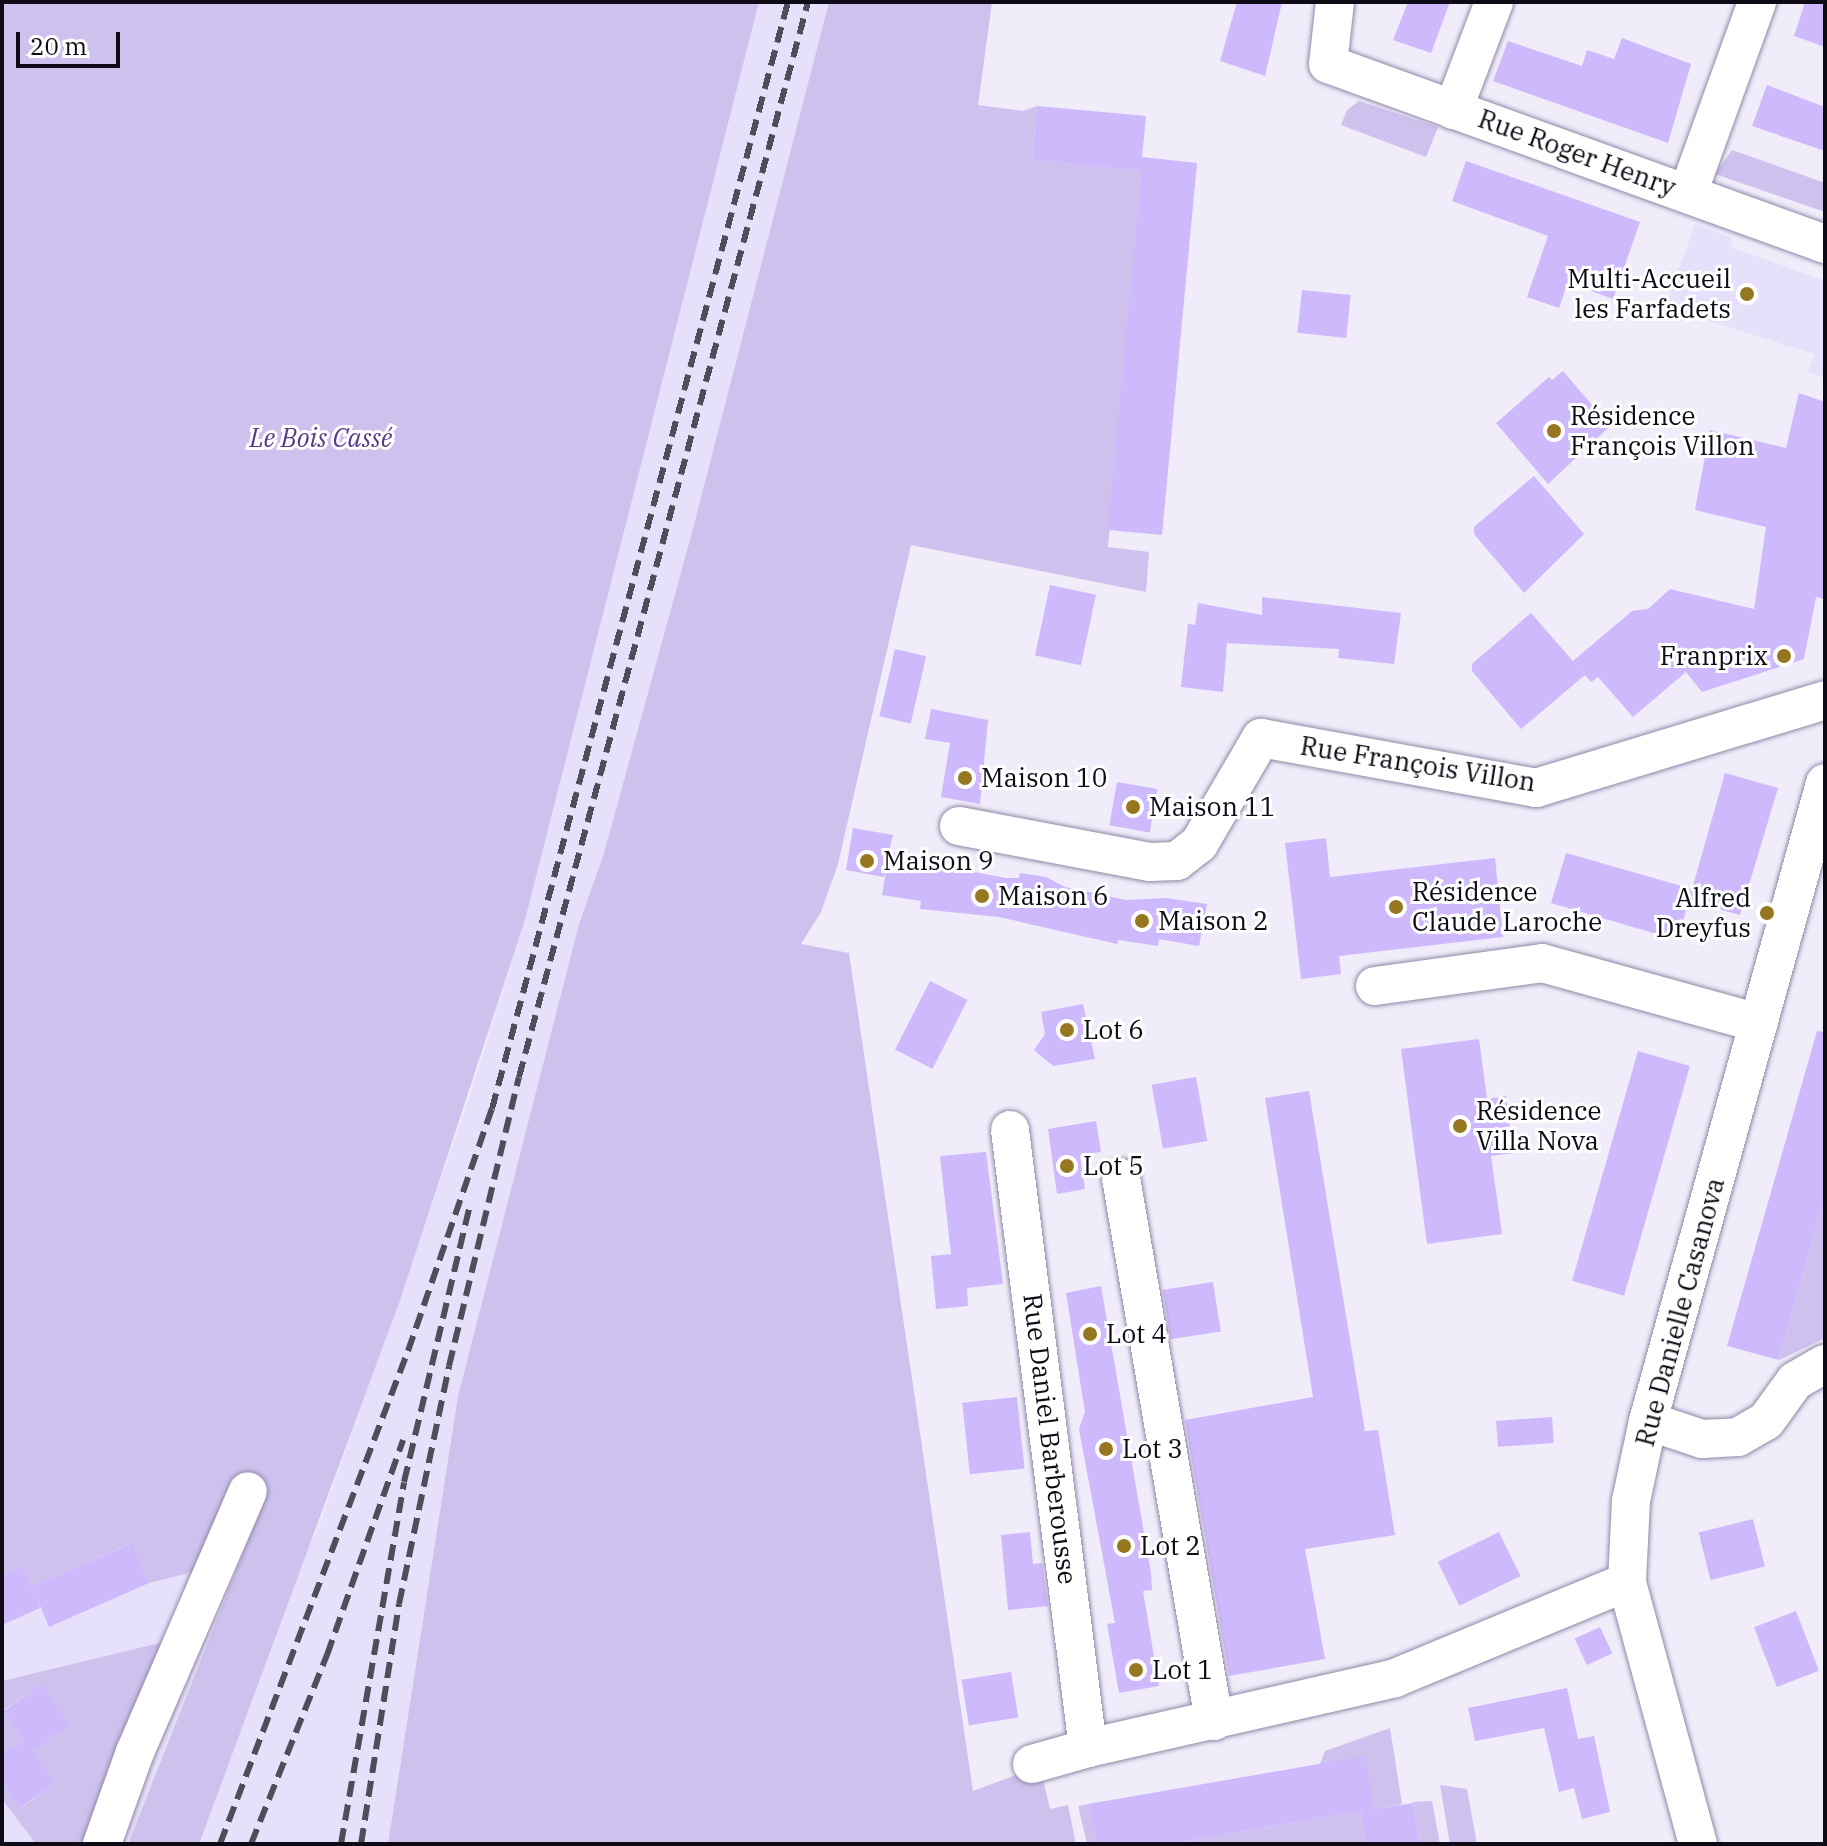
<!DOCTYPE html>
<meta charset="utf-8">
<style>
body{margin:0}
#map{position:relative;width:1827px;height:1846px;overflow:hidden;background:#f0ecfa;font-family:"IBM Plex Serif",serif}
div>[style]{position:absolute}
.built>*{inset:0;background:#e7e0fa}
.green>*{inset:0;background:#cec1ee;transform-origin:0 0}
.building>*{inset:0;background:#cdb9fb;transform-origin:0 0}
.roads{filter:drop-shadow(0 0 2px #9188a7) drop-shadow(0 0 2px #9188a7)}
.street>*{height:38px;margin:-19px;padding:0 19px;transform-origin:19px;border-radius:19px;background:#fff}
.rail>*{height:6px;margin-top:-3px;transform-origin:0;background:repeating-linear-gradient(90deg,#504d59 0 16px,transparent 0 24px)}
.dots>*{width:22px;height:22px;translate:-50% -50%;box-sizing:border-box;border:4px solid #fff;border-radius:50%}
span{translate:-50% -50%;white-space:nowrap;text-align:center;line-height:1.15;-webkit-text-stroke:6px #fff;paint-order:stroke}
.street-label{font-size:26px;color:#0e0b16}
.poi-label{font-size:26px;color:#0e0b16}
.right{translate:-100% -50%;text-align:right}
.left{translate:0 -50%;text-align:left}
.park-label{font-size:26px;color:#573b87;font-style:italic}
.frame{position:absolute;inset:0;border:4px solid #0e0b16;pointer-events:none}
.scale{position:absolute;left:16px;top:32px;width:104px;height:36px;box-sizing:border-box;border:4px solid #0e0b16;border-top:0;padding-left:10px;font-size:24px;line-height:28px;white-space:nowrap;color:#0e0b16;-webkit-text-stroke:6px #fff;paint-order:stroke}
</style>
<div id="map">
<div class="built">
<i style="clip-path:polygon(759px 2px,829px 2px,691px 536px,604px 853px,579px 924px,458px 1396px,388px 1844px,2px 1844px,2px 1528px,315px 1537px,469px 1098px,525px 920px)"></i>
<i style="clip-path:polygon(1695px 224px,1732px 238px,1731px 247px,1825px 281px,1825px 378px,1808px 372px,1814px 354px,1665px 307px)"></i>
</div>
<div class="green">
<i style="clip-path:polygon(2px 2px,759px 2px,525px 920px,399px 1303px,199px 1844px,128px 1844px,260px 1511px,197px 1571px,149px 1583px,131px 1543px,32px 1586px,23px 1566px,2px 1575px)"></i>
<i style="clip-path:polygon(829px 2px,992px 2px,978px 105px,1023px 111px,1037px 106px,1032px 160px,1141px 171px,1108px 547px,1149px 552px,1146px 592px,911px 545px,838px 864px,821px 912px,801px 944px,849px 953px,973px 1791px,1040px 1766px,1050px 1809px,1068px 1805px,1076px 1844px,388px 1844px,458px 1396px,579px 924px,604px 853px,691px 536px)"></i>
<i style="clip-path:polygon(1359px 101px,1438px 127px,1426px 157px,1341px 125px,1347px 110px)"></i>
<i style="clip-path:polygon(1732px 150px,1825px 183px,1825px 212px,1715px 174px)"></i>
<i style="clip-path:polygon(1825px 1196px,1825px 1338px,1779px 1360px)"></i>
<i style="clip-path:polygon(168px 1641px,92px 1844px,36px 1844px,2px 1799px,2px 1782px,21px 1808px,55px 1783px,34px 1751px,69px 1725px,41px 1685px,4px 1710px,24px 1740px,2px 1755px,2px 1681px)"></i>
<i style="clip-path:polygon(1390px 1728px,1402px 1804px,1374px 1809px,1320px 1764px,1325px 1751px)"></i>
<i style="clip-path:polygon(1440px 1785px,1467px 1789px,1477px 1844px,1450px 1844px)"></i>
<i style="clip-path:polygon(1432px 1801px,1440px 1844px,1420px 1844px,1413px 1802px)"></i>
<i style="left:1088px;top:1804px;width:41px;height:10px;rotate:77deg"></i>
<i style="clip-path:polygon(1360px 1811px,1366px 1844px,1171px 1844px)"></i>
</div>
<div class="building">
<i style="clip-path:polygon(1237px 2px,1282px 2px,1265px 76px,1220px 61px)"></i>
<i style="clip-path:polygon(1408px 2px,1450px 2px,1431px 53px,1393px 40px)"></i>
<i style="clip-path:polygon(1805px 2px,1825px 2px,1825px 47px,1794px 36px)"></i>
<i style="clip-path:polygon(1622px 38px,1691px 64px,1668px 143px,1493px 81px,1508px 41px,1582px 66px,1587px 50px,1614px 59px)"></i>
<i style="clip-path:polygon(1767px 85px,1825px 107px,1825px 151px,1752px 126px)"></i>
<i style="clip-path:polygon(1037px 106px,1146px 116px,1142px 157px,1197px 163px,1162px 535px,1108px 530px,1141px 171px,1032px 160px)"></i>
<i style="clip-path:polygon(1466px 161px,1640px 222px,1613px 299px,1568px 282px,1559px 308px,1527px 297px,1548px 236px,1452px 201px)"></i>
<i style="left:1302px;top:290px;width:49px;height:43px;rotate:6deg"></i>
<i style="clip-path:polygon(1563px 371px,1610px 426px,1548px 484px,1496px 423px,1549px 377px,1552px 380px)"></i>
<i style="clip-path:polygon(1799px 393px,1825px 402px,1825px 599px,1816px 597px,1804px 659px,1702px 692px,1686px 672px,1633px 717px,1598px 677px,1591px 682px,1573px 661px,1632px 611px,1648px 609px,1670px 589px,1754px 609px,1766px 527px,1695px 510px,1710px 430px,1786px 448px)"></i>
<i style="clip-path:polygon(1534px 476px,1584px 534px,1524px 593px,1474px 534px,1474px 527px)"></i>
<i style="left:1050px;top:585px;width:47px;height:72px;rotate:12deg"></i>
<i style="clip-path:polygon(1262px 597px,1401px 613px,1394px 664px,1338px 658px,1339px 649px,1227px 643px,1223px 692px,1181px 687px,1188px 624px,1195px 625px,1198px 603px,1262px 615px)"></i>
<i style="clip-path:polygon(1531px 613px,1585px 675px,1521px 729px,1472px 671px,1472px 664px)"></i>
<i style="left:895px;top:649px;width:32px;height:69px;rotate:13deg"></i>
<i style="clip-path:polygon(931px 709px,988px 720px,980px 804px,941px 797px,950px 743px,925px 739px)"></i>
<i style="clip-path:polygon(1725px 773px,1778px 788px,1740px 915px,1689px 901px,1677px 940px,1551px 903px,1566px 853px,1692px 889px)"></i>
<i style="left:1117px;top:782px;width:41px;height:44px;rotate:10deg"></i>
<i style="clip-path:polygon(853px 828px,893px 835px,889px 852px,929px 859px,928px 863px,1006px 878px,1019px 878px,1020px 873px,1046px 877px,1065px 887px,1126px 900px,1166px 898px,1207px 904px,1199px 946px,1159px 939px,1158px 946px,1118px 940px,1117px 944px,999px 917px,920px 909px,921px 901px,882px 895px,887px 865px,884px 877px,846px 870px)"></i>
<i style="clip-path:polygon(1326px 838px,1330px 877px,1495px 858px,1503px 937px,1339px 956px,1341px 974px,1301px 979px,1285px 843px)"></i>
<i style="left:930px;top:981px;width:42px;height:77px;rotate:27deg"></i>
<i style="clip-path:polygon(1083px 1004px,1095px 1059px,1053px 1066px,1034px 1050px,1045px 1034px,1041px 1012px)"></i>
<i style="clip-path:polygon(1817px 1031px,1825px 1032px,1825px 1196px,1779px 1360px,1727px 1346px)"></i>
<i style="clip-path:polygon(1479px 1039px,1487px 1099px,1506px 1096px,1513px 1153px,1491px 1156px,1502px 1234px,1427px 1244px,1401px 1049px)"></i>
<i style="left:1638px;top:1051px;width:54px;height:239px;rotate:16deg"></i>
<i style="left:1196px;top:1077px;width:65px;height:45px;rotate:80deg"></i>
<i style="clip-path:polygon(1309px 1091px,1365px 1431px,1378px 1430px,1395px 1535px,1305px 1549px,1325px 1659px,1229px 1676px,1185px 1420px,1313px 1397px,1265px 1098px)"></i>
<i style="clip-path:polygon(1096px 1121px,1101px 1152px,1080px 1155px,1085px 1189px,1057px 1194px,1048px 1129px)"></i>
<i style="clip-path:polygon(986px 1152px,1003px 1284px,967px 1288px,968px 1306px,936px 1309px,931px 1256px,951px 1254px,940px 1156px)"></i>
<i style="left:1213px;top:1282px;width:50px;height:51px;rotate:81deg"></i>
<i style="clip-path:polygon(1101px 1286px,1151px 1573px,1152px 1590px,1143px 1591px,1159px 1686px,1119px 1693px,1107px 1624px,1115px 1623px,1079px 1429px,1085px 1412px,1066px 1293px)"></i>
<i style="left:1017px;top:1397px;width:72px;height:55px;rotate:84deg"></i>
<i style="left:1552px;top:1417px;width:26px;height:56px;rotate:86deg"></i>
<i style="left:1753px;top:1519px;width:49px;height:56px;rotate:76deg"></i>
<i style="clip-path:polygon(1030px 1532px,1033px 1564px,1042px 1563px,1048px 1606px,1008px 1610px,1001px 1535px)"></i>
<i style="left:1499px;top:1532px;width:49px;height:68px;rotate:64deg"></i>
<i style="clip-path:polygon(132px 1543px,149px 1583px,49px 1627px,36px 1596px,40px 1608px,2px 1625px,2px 1575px,23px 1566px,32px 1586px)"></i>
<i style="left:1796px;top:1611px;width:64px;height:45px;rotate:69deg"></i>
<i style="left:1600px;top:1627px;width:29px;height:28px;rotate:65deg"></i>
<i style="left:1011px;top:1672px;width:46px;height:50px;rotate:81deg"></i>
<i style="clip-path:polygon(42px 1684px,69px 1725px,34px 1751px,55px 1783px,20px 1808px,2px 1782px,2px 1755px,24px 1740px,4px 1711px)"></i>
<i style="clip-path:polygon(1567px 1688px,1578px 1739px,1594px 1736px,1610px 1812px,1582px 1819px,1574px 1788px,1559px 1792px,1544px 1728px,1475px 1741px,1468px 1708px)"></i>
<i style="clip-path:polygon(1365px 1756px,1374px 1809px,1413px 1803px,1420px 1844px,1366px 1844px,1360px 1811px,1171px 1844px,1097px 1844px,1088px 1804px)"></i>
</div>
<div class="roads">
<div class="street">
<i style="left:1335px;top:2px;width:62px;rotate:96.4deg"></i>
<i style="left:1328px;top:64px;width:529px;rotate:19.91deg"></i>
<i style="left:1453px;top:110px;width:116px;rotate:-69.2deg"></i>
<i style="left:1688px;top:193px;width:203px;rotate:-70.1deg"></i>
<i style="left:959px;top:826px;width:194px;rotate:10.7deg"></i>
<i style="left:1150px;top:862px;width:27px;rotate:-2deg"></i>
<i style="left:1177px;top:861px;width:28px;rotate:-38deg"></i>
<i style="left:1199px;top:844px;width:123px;rotate:-59.7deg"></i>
<i style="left:1261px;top:738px;width:280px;rotate:10.3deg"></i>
<i style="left:1536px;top:788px;width:302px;rotate:-16.9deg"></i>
<i style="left:1375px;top:986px;width:169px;rotate:-7.8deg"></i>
<i style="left:1542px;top:963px;width:225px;rotate:15.5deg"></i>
<i style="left:1010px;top:1130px;width:623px;rotate:82.81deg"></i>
<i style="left:1088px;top:1748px;width:315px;rotate:-12.8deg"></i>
<i style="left:1395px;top:1678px;width:251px;rotate:-22.5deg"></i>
<i style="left:1121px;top:1178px;width:551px;rotate:80.28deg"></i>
<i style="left:1648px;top:1421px;width:57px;rotate:18.4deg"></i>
<i style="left:1702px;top:1439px;width:36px;rotate:-3deg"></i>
<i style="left:1738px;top:1437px;width:32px;rotate:-30deg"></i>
<i style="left:1766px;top:1421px;width:49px;rotate:-54.1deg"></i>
<i style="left:1795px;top:1381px;width:34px;rotate:-30deg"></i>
<i style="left:1032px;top:1764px;width:58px;rotate:-15.9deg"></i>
<i style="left:102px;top:1844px;width:98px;rotate:-70.3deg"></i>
<i style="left:135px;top:1752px;width:284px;rotate:-66.6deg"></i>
<i style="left:1698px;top:1844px;width:271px;rotate:-105.2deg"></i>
<i style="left:1627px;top:1582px;width:81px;rotate:-87.2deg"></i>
<i style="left:1631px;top:1501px;width:82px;rotate:-78deg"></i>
<i style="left:1648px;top:1421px;width:662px;rotate:-74.49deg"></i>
</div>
</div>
<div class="rail">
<i style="left:220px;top:1844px;width:528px;rotate:-69.13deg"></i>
<i style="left:408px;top:1351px;width:256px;rotate:-70.9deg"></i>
<i style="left:492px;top:1109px;width:1146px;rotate:-75.03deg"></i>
<i style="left:251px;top:1844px;width:204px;rotate:-68.1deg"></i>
<i style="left:327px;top:1655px;width:228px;rotate:-70.5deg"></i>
<i style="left:341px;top:1844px;width:367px;rotate:-80.1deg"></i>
<i style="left:404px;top:1482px;width:281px;rotate:-76.6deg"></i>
<i style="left:361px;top:1844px;width:243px;rotate:-81deg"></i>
<i style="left:399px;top:1604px;width:243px;rotate:-78.1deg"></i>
<i style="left:449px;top:1366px;width:297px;rotate:-76.4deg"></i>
<i style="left:519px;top:1077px;width:1113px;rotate:-74.95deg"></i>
</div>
<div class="dots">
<i style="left:1747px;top:294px;background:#96771f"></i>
<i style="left:1554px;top:431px;background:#96771f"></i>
<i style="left:1784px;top:656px;background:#96771f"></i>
<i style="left:965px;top:778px;background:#96771f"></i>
<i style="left:1133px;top:807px;background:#96771f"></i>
<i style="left:867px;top:861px;background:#96771f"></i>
<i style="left:982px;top:896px;background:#96771f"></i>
<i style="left:1396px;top:907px;background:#96771f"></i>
<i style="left:1767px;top:913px;background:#96771f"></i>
<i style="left:1142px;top:921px;background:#96771f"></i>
<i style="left:1067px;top:1030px;background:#96771f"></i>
<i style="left:1460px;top:1126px;background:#96771f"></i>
<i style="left:1067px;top:1166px;background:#96771f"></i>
<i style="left:1090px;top:1334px;background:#96771f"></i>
<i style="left:1106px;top:1449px;background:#96771f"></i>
<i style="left:1124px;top:1546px;background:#96771f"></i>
<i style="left:1136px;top:1670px;background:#96771f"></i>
</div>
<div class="street-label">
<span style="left:1577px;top:153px;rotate:20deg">Rue Roger Henry</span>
<span style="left:1418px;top:764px;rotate:9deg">Rue François Villon</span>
<span style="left:1680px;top:1312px;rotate:-75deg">Rue Danielle Casanova</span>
<span style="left:1050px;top:1439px;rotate:83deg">Rue Daniel Barberousse</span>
</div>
<div class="poi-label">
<span class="right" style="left:1731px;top:294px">Multi-Accueil<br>les Farfadets</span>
<span class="left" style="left:1570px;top:431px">Résidence<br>François Villon</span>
<span class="right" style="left:1768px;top:656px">Franprix</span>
<span class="left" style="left:981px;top:778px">Maison 10</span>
<span class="left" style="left:1149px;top:807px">Maison 11</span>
<span class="left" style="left:883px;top:861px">Maison 9</span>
<span class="left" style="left:1412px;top:907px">Résidence<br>Claude Laroche</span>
<span class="left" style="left:998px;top:896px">Maison 6</span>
<span class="right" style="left:1751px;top:913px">Alfred<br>Dreyfus</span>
<span class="left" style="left:1158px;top:921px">Maison 2</span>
<span class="left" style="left:1083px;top:1030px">Lot 6</span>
<span class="left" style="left:1476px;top:1126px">Résidence<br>Villa Nova</span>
<span class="left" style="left:1083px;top:1166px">Lot 5</span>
<span class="left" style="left:1106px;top:1334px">Lot 4</span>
<span class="left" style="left:1122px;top:1449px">Lot 3</span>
<span class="left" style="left:1140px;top:1546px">Lot 2</span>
<span class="left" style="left:1152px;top:1670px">Lot 1</span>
</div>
<div class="park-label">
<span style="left:321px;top:438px">Le Bois Cassé</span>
</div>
<div class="frame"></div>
<div class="scale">20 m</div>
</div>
